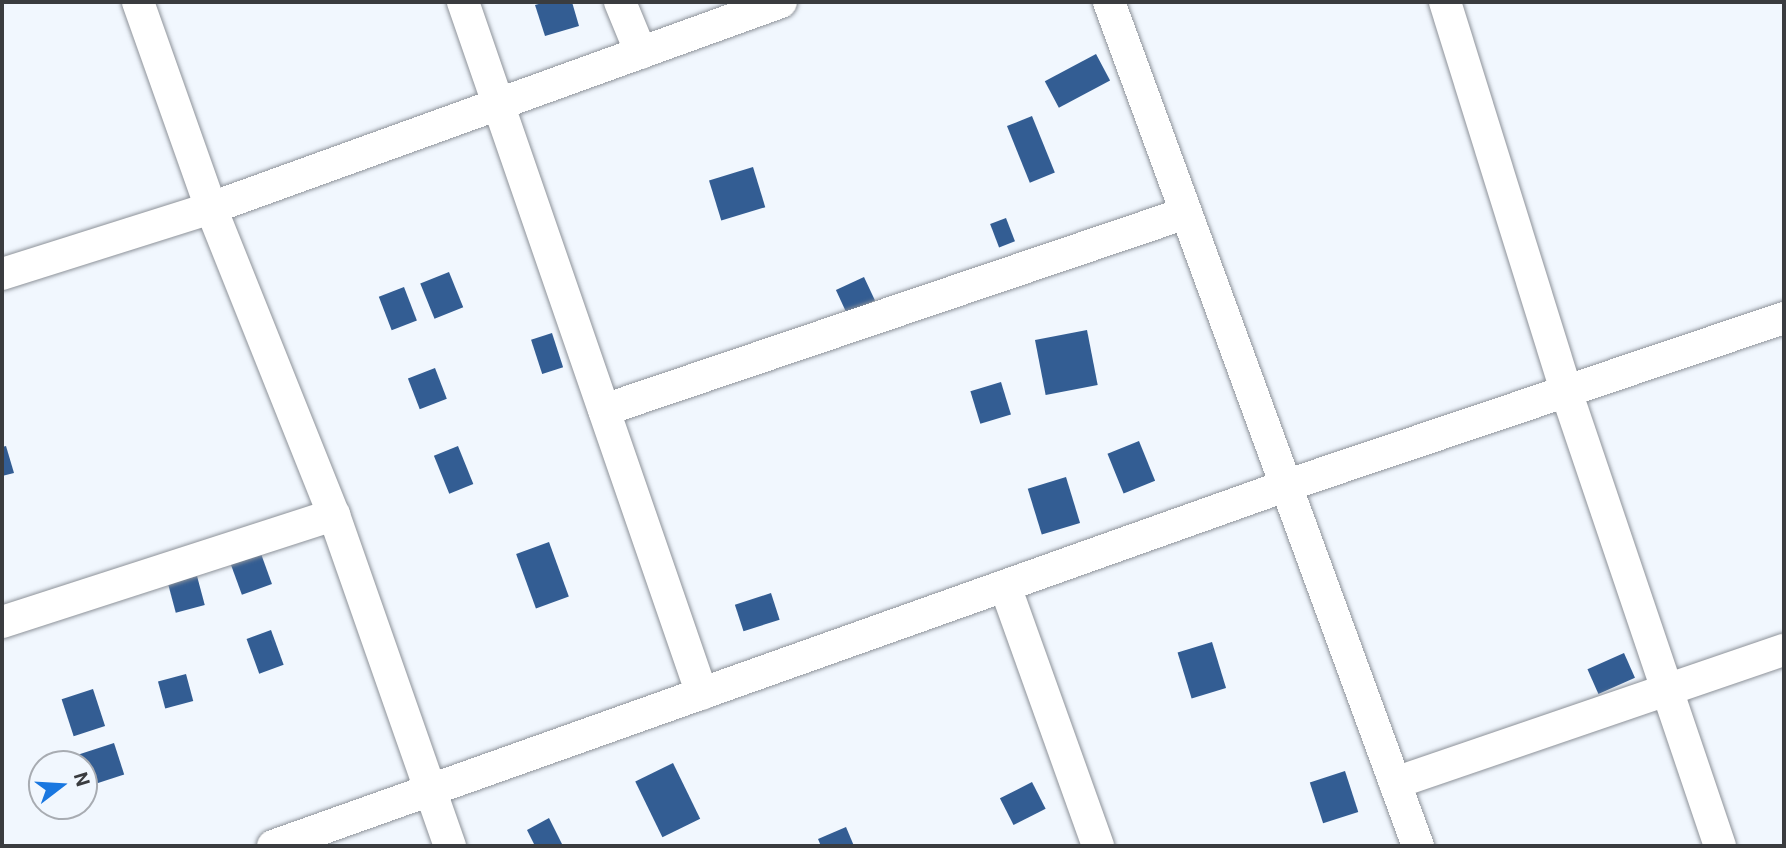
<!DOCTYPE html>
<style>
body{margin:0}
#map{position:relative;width:1786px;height:848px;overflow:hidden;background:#f1f7fe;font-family:Roboto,sans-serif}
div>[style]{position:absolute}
.building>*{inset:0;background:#335d93;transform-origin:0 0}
.roads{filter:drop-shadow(0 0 2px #8d9299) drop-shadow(0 0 2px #8d9299)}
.minor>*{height:32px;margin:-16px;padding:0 16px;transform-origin:16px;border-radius:16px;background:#fff}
span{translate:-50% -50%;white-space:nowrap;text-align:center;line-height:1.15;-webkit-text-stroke:7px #f1f7fe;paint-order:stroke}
.frame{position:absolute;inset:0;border:4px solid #3a3c3f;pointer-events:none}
.north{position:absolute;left:28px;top:750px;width:70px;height:70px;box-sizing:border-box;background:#f1f7fe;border:2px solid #a8acb2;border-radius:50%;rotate:73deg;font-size:19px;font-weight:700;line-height:28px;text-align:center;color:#3a3c3f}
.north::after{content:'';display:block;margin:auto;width:24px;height:32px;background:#1977e0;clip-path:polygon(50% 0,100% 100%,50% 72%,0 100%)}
</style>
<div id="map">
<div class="building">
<i style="clip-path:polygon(546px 2px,572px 2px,579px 26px,545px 36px,535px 5px)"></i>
<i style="left:1096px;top:54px;width:30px;height:58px;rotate:62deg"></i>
<i style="left:1032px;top:116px;width:61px;height:27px;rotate:68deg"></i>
<i style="left:753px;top:167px;width:42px;height:46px;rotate:73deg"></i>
<i style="left:1006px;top:218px;width:25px;height:17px;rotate:69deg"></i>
<i style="left:449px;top:272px;width:38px;height:31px;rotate:68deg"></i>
<i style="left:864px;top:277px;width:26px;height:31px;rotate:65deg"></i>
<i style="left:404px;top:287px;width:36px;height:27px;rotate:69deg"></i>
<i style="left:1087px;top:330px;width:56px;height:53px;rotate:79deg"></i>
<i style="left:552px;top:333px;width:36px;height:22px;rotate:72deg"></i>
<i style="left:435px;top:368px;width:33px;height:29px;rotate:69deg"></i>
<i style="left:1001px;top:382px;width:34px;height:32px;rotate:73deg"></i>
<i style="left:1139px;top:441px;width:43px;height:34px;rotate:68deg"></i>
<i style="clip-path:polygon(6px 446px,14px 473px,2px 476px,2px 447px)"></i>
<i style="left:458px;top:446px;width:41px;height:26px;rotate:68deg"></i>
<i style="left:1066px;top:477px;width:48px;height:40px;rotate:73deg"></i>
<i style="left:549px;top:542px;width:58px;height:35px;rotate:70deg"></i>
<i style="left:260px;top:551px;width:35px;height:32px;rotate:70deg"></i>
<i style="left:197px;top:576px;width:30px;height:30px;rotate:75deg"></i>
<i style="left:771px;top:593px;width:28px;height:38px;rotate:72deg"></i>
<i style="left:271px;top:630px;width:37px;height:26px;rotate:70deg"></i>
<i style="left:1212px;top:642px;width:48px;height:36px;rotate:73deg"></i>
<i style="left:1624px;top:653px;width:27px;height:40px;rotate:66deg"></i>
<i style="left:186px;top:674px;width:28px;height:29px;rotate:75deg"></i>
<i style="left:93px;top:689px;width:39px;height:33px;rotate:72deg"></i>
<i style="left:114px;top:743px;width:33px;height:38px;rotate:72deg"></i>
<i style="left:673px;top:763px;width:62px;height:42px;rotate:64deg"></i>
<i style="left:1345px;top:771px;width:43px;height:37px;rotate:72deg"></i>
<i style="left:1032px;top:782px;width:30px;height:36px;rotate:63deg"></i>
<i style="clip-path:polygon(549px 818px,563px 846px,535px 846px,527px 830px)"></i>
<i style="clip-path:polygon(846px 827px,854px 846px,821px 846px,818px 839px)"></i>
</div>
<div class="roads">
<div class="minor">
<i style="left:138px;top:2px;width:219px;rotate:70.5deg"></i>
<i style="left:211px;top:208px;width:331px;rotate:68.2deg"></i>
<i style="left:334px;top:515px;width:351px;rotate:70.7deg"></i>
<i style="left:463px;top:2px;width:732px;rotate:70.95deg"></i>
<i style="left:620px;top:2px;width:55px;rotate:67.6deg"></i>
<i style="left:1109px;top:2px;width:899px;rotate:69.89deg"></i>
<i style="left:1445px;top:2px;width:407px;rotate:72.7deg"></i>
<i style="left:1566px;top:391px;width:480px;rotate:71.3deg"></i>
<i style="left:2px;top:274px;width:219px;rotate:-17.5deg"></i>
<i style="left:211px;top:208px;width:606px;rotate:-19.87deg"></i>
<i style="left:604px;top:410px;width:614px;rotate:-18.7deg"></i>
<i style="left:1005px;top:586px;width:276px;rotate:70.3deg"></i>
<i style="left:2px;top:622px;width:349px;rotate:-17.9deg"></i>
<i style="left:1395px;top:783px;width:411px;rotate:-18.9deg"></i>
<i style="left:273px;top:846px;width:1074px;rotate:-19.58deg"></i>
<i style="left:1285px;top:486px;width:527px;rotate:-18.61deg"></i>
</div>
</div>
<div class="frame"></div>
<div class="north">N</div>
</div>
